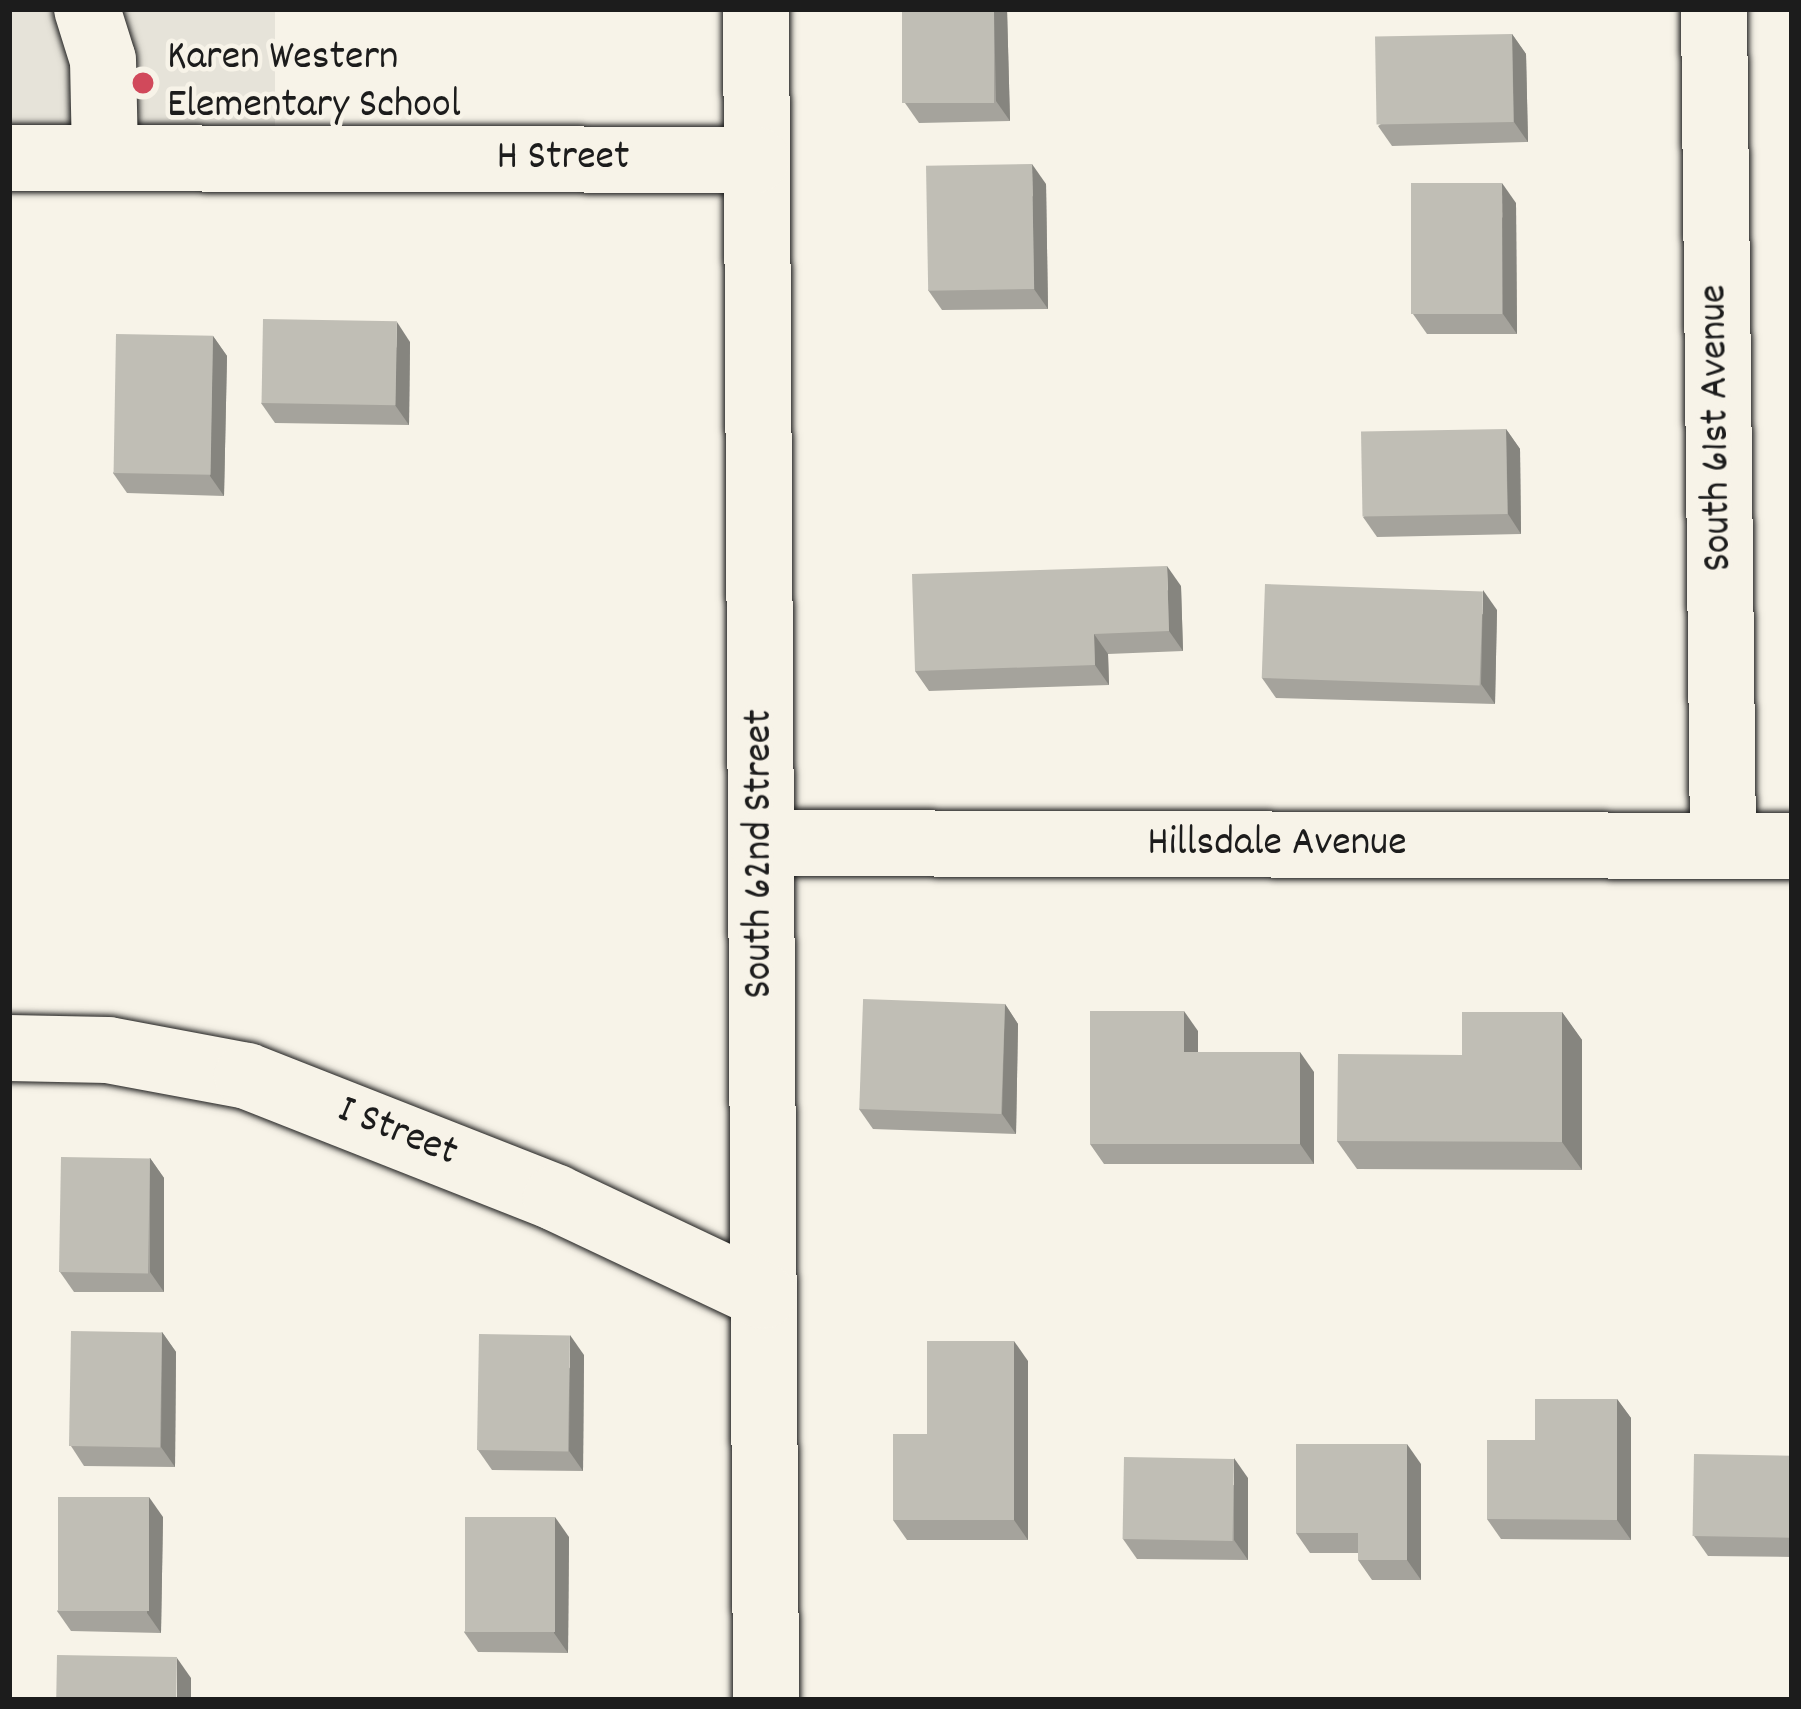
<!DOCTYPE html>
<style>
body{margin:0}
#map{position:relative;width:1801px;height:1709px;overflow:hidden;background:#f7f3e8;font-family:Dekko,sans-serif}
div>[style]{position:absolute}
.built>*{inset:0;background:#e6e3d9;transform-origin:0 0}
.roads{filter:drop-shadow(0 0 3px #1c1c1c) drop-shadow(0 0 3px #1c1c1c)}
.minor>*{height:66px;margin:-33px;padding:0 33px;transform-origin:33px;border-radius:33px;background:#f7f3e8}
.wall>*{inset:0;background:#a5a39c}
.shaded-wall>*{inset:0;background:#86857f}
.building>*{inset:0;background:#c0beb5;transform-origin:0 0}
.dots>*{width:33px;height:33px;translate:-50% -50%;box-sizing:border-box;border:6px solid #f7f3e8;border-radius:50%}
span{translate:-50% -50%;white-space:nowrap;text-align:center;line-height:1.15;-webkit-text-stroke:9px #f7f3e8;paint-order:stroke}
.poi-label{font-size:42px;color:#1c1c1c}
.left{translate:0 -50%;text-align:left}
.street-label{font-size:42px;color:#1c1c1c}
.frame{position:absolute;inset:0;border:12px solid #1c1c1c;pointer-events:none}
</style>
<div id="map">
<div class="built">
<i style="left:9px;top:9px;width:266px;height:149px"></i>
</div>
<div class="roads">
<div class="minor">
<i style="left:87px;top:9px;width:53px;rotate:72.6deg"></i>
<i style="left:103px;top:60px;width:98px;rotate:88.8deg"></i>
<i style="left:756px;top:9px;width:1691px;rotate:89.66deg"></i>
<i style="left:1714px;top:9px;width:837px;rotate:89.38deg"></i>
<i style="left:9px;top:158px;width:747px;rotate:0.15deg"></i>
<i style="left:762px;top:843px;width:1030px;rotate:0.17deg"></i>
<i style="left:9px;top:1048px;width:99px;rotate:1.2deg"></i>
<i style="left:108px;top:1050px;width:141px;rotate:10.6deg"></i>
<i style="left:247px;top:1076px;width:332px;rotate:21.5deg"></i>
<i style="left:556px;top:1198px;width:229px;rotate:25.3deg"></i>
</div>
</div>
<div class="wall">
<i style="clip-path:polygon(902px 9px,1007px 9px,1010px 121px,919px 123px,905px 103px)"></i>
<i style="clip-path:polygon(1512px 34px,1526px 54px,1528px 142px,1392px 146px,1378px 126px)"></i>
<i style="clip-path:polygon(1046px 184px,1048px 309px,942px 310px,928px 290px)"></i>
<i style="clip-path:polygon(1516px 203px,1517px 334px,1427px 334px,1413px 314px)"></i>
<i style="clip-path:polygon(213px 336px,227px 356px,224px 496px,127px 493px,113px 473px)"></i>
<i style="clip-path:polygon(410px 342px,409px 425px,275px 423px,261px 403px)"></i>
<i style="clip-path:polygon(1506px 429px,1520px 449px,1521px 534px,1377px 537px,1363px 517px)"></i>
<i style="clip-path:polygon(1181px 586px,1183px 651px,1108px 654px,1109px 685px,929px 691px,915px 671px)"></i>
<i style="clip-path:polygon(1497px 610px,1495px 704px,1276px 698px,1262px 678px)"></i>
<i style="clip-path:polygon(1005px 1004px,1018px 1024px,1016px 1134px,873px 1129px,859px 1109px)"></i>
<i style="clip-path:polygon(1562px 1012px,1582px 1040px,1582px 1170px,1357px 1169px,1337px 1141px,1462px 1055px)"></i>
<i style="clip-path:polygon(1198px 1031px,1198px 1052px,1314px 1072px,1314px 1164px,1104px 1164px,1090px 1144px)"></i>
<i style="clip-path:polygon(150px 1158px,164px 1178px,164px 1292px,74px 1292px,60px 1272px)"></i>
<i style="clip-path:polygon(162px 1332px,176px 1352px,175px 1467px,84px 1466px,71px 1446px)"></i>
<i style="clip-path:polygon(584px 1355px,583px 1471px,492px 1470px,478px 1450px)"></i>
<i style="clip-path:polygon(1028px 1361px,1028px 1540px,907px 1540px,893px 1520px)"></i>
<i style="clip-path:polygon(1617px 1399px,1631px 1418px,1631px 1540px,1501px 1539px,1487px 1519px,1535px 1440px)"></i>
<i style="clip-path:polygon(1792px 1455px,1792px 1557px,1708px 1556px,1694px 1536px)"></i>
<i style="clip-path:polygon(1421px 1464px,1421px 1580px,1372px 1580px,1358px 1560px,1358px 1553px,1310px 1553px,1296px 1533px)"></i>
<i style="clip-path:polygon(1248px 1478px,1248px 1560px,1137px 1559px,1123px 1539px)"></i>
<i style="clip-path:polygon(163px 1517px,161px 1633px,71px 1631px,57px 1611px)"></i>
<i style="clip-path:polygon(569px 1537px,568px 1653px,478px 1652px,464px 1632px)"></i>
</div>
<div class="shaded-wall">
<i style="clip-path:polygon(994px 9px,1007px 9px,1010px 121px,996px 101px)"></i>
<i style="clip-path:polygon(1512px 34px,1526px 54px,1528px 142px,1514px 122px)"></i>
<i style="clip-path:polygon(1032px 164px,1046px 184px,1048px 309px,1034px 289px)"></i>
<i style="clip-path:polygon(1502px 183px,1516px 203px,1517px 334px,1503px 314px)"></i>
<i style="clip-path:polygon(397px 322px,410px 342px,409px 425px,395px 405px)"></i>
<i style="clip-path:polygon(213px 336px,227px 356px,224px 496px,210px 476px)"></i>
<i style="clip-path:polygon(1506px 429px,1520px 449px,1521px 534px,1508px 514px)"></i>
<i style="clip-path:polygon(1167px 566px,1181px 586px,1183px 651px,1169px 631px)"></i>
<i style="clip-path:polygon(1483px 590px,1497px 610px,1495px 704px,1481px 684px)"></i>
<i style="clip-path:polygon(1094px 634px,1108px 654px,1109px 685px,1095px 665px)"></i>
<i style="clip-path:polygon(1005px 1004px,1018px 1024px,1016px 1134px,1002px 1114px)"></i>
<i style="clip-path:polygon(1184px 1011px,1198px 1031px,1198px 1072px,1184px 1052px)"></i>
<i style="clip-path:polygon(1562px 1012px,1582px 1040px,1582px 1170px,1562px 1142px)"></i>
<i style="clip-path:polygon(1300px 1052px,1314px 1072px,1314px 1164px,1300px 1144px)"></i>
<i style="clip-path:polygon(150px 1158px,164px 1178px,164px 1292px,150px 1272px)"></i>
<i style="clip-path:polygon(162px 1332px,176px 1352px,175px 1467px,161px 1447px)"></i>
<i style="clip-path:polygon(570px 1335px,584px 1355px,583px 1471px,569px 1451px)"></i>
<i style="clip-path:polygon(1014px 1341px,1028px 1361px,1028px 1540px,1014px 1520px)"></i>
<i style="clip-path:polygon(1617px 1399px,1631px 1418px,1631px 1540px,1617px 1520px)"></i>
<i style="clip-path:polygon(1407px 1444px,1421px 1464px,1421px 1580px,1407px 1560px)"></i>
<i style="clip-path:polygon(1234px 1458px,1248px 1478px,1248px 1560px,1234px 1540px)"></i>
<i style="clip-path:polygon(149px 1497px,163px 1517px,161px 1633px,147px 1613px)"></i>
<i style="clip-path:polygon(555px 1517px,569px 1537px,568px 1653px,554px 1633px)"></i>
<i style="clip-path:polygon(177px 1658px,191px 1678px,191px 1700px,177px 1700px)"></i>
</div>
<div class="building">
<i style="left:902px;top:9px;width:92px;height:94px"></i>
<i style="left:1512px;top:34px;width:88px;height:137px;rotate:89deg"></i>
<i style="left:1032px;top:164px;width:125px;height:106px;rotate:89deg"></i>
<i style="left:1411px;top:183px;width:91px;height:131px"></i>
<i style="left:263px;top:319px;width:134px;height:84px;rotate:1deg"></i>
<i style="left:116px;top:334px;width:97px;height:139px;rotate:1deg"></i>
<i style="left:1506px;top:429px;width:85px;height:145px;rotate:89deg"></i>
<i style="clip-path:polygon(1167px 566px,1169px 631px,1094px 634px,1095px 665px,915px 671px,912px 574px)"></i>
<i style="left:1265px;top:584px;width:218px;height:94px;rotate:2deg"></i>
<i style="left:1005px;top:1004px;width:110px;height:142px;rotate:92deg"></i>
<i style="clip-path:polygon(1090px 1011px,1184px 1011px,1184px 1052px,1300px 1052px,1300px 1144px,1090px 1144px)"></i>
<i style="clip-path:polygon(1462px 1012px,1562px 1012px,1562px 1142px,1337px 1141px,1338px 1054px,1462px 1055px)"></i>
<i style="left:61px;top:1157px;width:89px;height:115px;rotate:1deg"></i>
<i style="left:71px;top:1331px;width:91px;height:115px;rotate:1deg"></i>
<i style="left:479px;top:1334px;width:91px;height:116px;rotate:1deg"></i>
<i style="clip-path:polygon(927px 1341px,1014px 1341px,1014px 1520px,893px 1520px,893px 1434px,927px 1434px)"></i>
<i style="clip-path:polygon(1535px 1399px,1617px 1399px,1617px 1520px,1487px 1519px,1487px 1440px,1535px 1440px)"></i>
<i style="clip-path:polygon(1296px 1444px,1407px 1444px,1407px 1560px,1358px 1560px,1358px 1533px,1296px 1533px)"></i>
<i style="left:1694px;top:1454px;width:98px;height:82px;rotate:1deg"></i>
<i style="left:1124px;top:1457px;width:110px;height:82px;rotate:1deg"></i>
<i style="left:58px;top:1497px;width:91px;height:114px"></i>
<i style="left:465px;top:1517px;width:90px;height:115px"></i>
<i style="left:57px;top:1655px;width:120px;height:45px;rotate:1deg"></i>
</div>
<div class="dots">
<i style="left:143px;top:83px;background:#d1495b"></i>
</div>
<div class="poi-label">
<span class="left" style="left:167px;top:83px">Karen Western<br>Elementary School</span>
</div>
<div class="street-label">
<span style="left:563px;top:159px">H Street</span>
<span style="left:1718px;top:428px;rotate:-91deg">South 61st Avenue</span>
<span style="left:1277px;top:845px">Hillsdale Avenue</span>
<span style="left:761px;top:854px;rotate:-90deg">South 62nd Street</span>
<span style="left:397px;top:1133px;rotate:22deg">I Street</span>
</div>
<div class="frame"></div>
</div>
